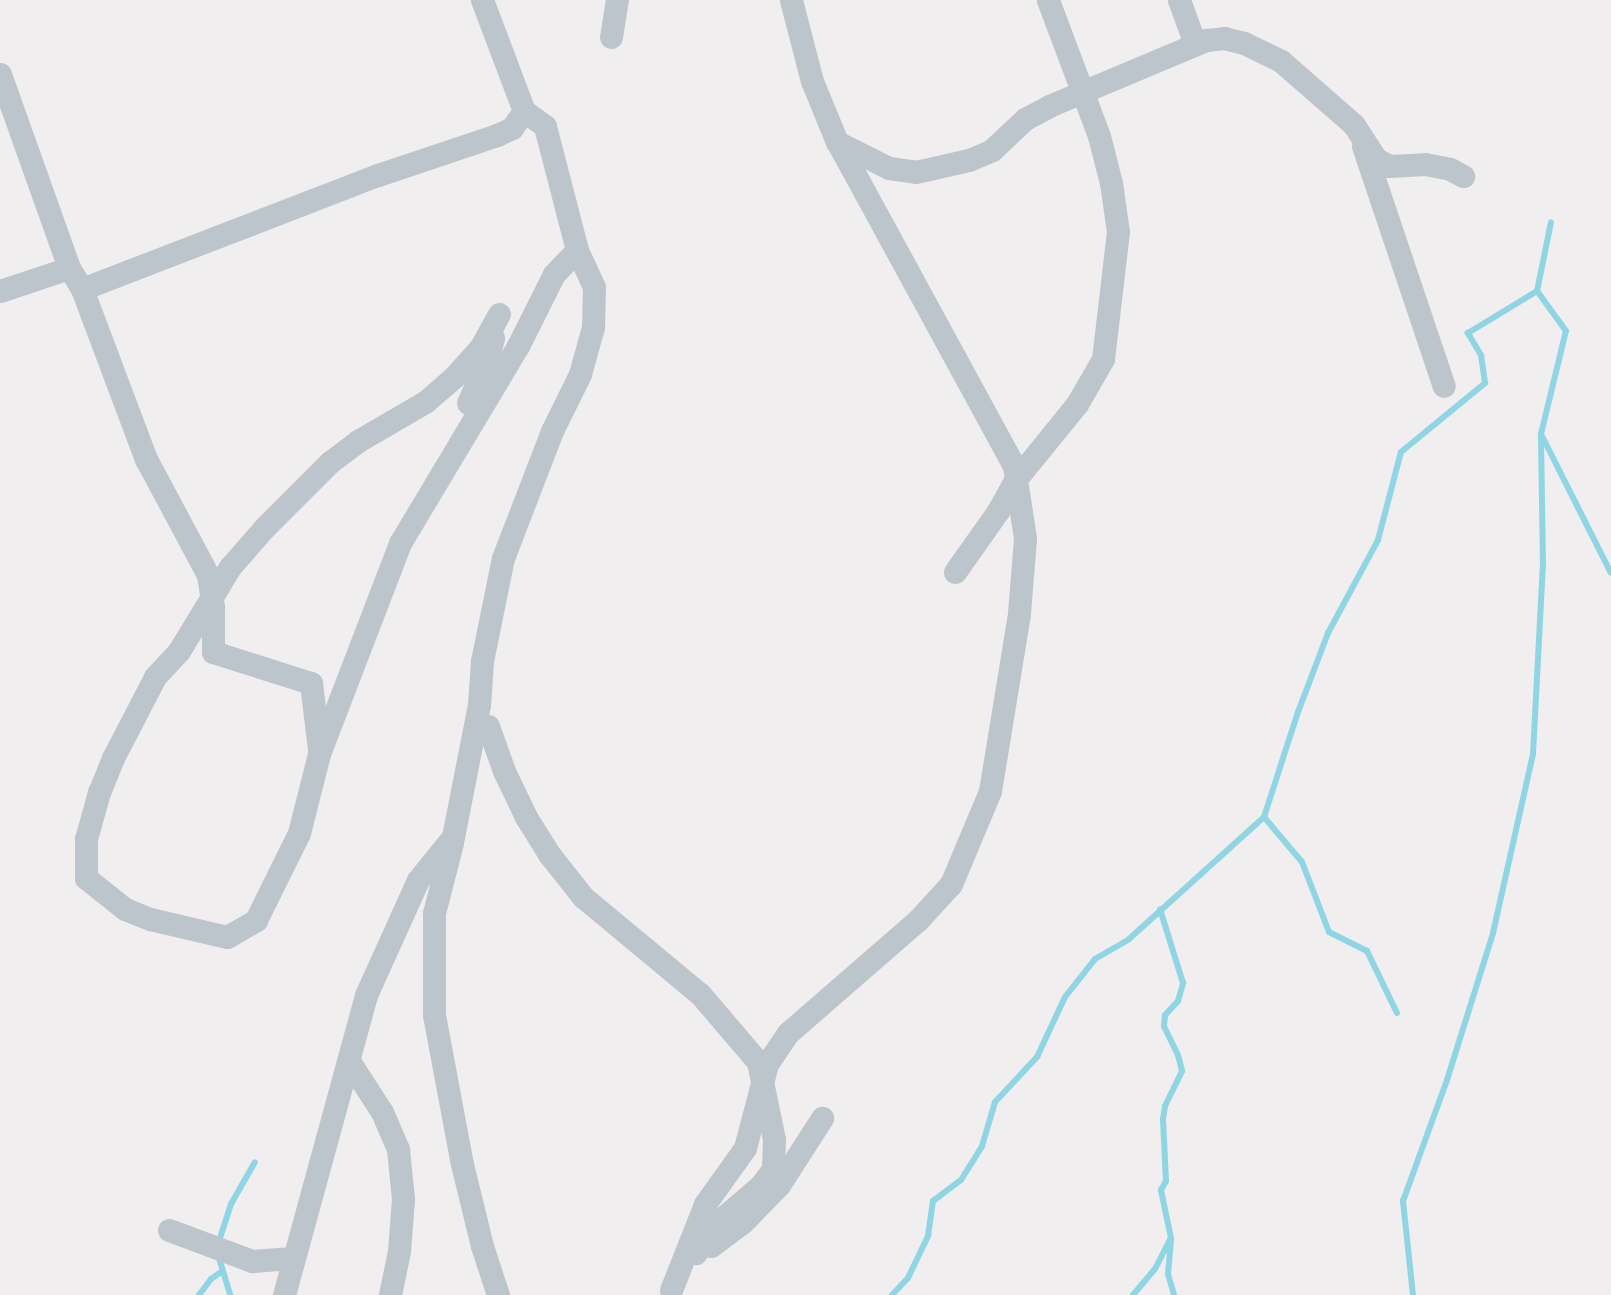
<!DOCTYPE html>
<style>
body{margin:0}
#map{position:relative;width:1611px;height:1295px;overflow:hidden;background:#f0eeee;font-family:"Nunito Sans",sans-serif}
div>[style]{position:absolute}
.stream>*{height:6px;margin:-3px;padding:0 3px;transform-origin:3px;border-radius:3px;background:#90d5e4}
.street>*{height:23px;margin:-11.5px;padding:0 11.5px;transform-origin:11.5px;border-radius:11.5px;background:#bdc5cc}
span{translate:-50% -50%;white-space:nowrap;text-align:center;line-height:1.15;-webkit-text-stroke:7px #fff;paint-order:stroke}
</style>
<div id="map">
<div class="stream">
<i style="left:1542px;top:436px;width:153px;rotate:63.3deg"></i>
<i style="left:1397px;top:1013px;width:69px;rotate:-115.8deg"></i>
<i style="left:1367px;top:951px;width:42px;rotate:-153.4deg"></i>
<i style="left:1329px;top:932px;width:75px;rotate:-111.1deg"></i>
<i style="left:1302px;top:862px;width:59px;rotate:-130.2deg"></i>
<i style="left:1264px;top:817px;width:110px;rotate:-72.1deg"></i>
<i style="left:1298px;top:712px;width:85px;rotate:-69.2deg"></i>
<i style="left:1328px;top:633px;width:106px;rotate:-61.7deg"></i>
<i style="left:1378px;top:540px;width:91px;rotate:-75.4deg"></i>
<i style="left:1401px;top:452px;width:109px;rotate:-39.4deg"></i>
<i style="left:1485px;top:383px;width:28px;rotate:-98deg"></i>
<i style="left:1481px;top:355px;width:26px;rotate:-121deg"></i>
<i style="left:1468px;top:333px;width:81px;rotate:-31.3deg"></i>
<i style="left:220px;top:1238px;width:36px;rotate:-72deg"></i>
<i style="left:231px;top:1204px;width:48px;rotate:-60.3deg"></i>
<i style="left:1171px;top:1240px;width:34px;rotate:95deg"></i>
<i style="left:1168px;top:1274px;width:22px;rotate:74deg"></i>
<i style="left:219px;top:1258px;width:39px;rotate:73deg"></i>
<i style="left:199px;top:1295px;width:20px;rotate:-53deg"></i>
<i style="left:211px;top:1279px;width:12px;rotate:-35deg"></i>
<i style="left:892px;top:1295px;width:23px;rotate:-47deg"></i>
<i style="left:908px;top:1278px;width:47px;rotate:-64.5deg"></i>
<i style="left:928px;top:1236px;width:35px;rotate:-82deg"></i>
<i style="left:933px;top:1201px;width:35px;rotate:-37deg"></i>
<i style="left:961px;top:1180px;width:40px;rotate:-58deg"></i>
<i style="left:982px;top:1146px;width:46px;rotate:-73.5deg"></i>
<i style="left:995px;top:1102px;width:62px;rotate:-47deg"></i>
<i style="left:1037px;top:1057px;width:66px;rotate:-65deg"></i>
<i style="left:1065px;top:997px;width:48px;rotate:-51.7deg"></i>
<i style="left:1095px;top:959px;width:39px;rotate:-30deg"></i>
<i style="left:1129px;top:939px;width:182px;rotate:-42.1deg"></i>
<i style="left:1133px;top:1295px;width:34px;rotate:-50deg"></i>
<i style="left:1155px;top:1269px;width:35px;rotate:-63deg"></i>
<i style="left:1171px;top:1238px;width:49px;rotate:-101.8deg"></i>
<i style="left:1161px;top:1190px;width:10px;rotate:-61deg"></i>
<i style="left:1166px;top:1181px;width:62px;rotate:-92.8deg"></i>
<i style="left:1163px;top:1119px;width:13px;rotate:-81deg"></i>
<i style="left:1165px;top:1106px;width:39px;rotate:-64deg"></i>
<i style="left:1182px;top:1071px;width:16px;rotate:-104deg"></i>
<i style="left:1178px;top:1055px;width:32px;rotate:-116deg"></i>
<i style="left:1164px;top:1026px;width:11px;rotate:-85deg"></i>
<i style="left:1165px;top:1015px;width:19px;rotate:-47deg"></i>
<i style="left:1178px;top:1001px;width:19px;rotate:-74deg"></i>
<i style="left:1183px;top:983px;width:77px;rotate:-107.3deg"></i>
<i style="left:1413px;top:1295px;width:95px;rotate:-96.1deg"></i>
<i style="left:1403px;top:1201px;width:129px;rotate:-70deg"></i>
<i style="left:1447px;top:1080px;width:154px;rotate:-72.6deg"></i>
<i style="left:1493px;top:933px;width:183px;rotate:-77.4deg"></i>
<i style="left:1533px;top:754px;width:188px;rotate:-87deg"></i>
<i style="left:1543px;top:566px;width:132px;rotate:-90.9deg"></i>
<i style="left:1541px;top:434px;width:106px;rotate:-76.4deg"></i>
<i style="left:1566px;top:331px;width:49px;rotate:-125.9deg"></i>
<i style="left:1537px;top:291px;width:70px;rotate:-78.5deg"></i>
</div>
<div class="street">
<i style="left:791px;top:0;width:84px;rotate:75.5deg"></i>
<i style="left:812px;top:81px;width:66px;rotate:67.7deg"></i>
<i style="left:837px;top:142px;width:58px;rotate:26.6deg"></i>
<i style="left:889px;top:168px;width:27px;rotate:8deg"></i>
<i style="left:916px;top:172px;width:54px;rotate:-12.8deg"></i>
<i style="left:969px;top:160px;width:25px;rotate:-23deg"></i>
<i style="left:992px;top:150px;width:45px;rotate:-43.2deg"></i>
<i style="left:1025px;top:119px;width:27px;rotate:-28deg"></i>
<i style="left:1049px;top:106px;width:170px;rotate:-22.8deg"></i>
<i style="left:1206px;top:40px;width:18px;rotate:-6deg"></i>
<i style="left:1224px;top:38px;width:21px;rotate:14deg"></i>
<i style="left:1244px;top:43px;width:41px;rotate:25.9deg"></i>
<i style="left:1281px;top:61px;width:97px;rotate:41.2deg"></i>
<i style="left:1354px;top:125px;width:40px;rotate:57.1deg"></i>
<i style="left:1376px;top:159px;width:15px;rotate:28deg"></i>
<i style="left:1389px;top:166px;width:36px;rotate:-3deg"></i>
<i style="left:1425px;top:164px;width:25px;rotate:11deg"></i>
<i style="left:1450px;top:169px;width:15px;rotate:28deg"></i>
<i style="left:1179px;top:0;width:47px;rotate:70deg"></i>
<i style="left:611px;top:37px;width:37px;rotate:-81deg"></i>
<i style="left:0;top:74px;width:206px;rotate:70.4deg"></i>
<i style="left:69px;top:268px;width:25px;rotate:58deg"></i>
<i style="left:82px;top:289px;width:182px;rotate:69.4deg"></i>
<i style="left:146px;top:459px;width:132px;rotate:61.9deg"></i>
<i style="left:208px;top:575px;width:32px;rotate:81deg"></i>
<i style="left:213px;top:607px;width:45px;rotate:90deg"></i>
<i style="left:213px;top:652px;width:103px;rotate:17.6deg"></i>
<i style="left:311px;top:683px;width:66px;rotate:83.1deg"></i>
<i style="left:1363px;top:146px;width:253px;rotate:71.4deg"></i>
<i style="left:82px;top:289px;width:317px;rotate:-21.1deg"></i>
<i style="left:378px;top:175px;width:126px;rotate:-18.6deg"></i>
<i style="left:497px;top:135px;width:17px;rotate:-25deg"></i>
<i style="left:512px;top:128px;width:21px;rotate:-55deg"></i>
<i style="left:0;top:291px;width:73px;rotate:-18.4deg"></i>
<i style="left:499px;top:314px;width:39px;rotate:119deg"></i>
<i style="left:480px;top:348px;width:39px;rotate:132deg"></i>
<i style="left:454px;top:377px;width:38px;rotate:139deg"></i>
<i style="left:425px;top:402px;width:78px;rotate:149.8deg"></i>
<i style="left:358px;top:441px;width:35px;rotate:143deg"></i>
<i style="left:330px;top:462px;width:93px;rotate:135deg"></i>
<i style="left:264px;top:528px;width:52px;rotate:131.1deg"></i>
<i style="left:230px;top:567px;width:98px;rotate:121.3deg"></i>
<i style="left:179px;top:651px;width:35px;rotate:133deg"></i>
<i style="left:155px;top:677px;width:91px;rotate:117.4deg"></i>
<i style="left:113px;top:758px;width:37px;rotate:112deg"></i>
<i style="left:99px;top:792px;width:49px;rotate:105.5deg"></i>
<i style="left:86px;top:839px;width:39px;rotate:90deg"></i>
<i style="left:86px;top:878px;width:50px;rotate:38.5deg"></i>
<i style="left:125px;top:909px;width:27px;rotate:22deg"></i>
<i style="left:150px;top:919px;width:79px;rotate:13.2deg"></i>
<i style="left:227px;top:937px;width:34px;rotate:-30deg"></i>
<i style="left:256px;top:920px;width:97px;rotate:-63.7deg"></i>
<i style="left:299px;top:833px;width:81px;rotate:-75.8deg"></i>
<i style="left:319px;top:754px;width:226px;rotate:-69deg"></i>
<i style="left:400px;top:543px;width:230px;rotate:-59.1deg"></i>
<i style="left:518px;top:346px;width:80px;rotate:-63.4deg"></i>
<i style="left:554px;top:274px;width:33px;rotate:-46deg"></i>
<i style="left:468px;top:403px;width:49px;rotate:-66deg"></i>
<i style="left:488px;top:358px;width:21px;rotate:-76deg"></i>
<i style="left:955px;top:572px;width:75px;rotate:-54.8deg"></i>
<i style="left:998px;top:511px;width:37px;rotate:-61deg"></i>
<i style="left:1016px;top:479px;width:97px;rotate:-50.9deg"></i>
<i style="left:1077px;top:404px;width:52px;rotate:-60deg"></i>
<i style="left:1103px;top:359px;width:128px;rotate:-83.3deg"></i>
<i style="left:1118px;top:232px;width:49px;rotate:-98.1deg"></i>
<i style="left:1111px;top:183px;width:49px;rotate:-104.3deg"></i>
<i style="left:1099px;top:136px;width:145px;rotate:-110.6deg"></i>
<i style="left:488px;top:726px;width:48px;rotate:70.4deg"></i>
<i style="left:504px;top:771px;width:51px;rotate:64.4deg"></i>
<i style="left:526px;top:817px;width:44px;rotate:58.1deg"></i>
<i style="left:549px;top:854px;width:55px;rotate:51.7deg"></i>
<i style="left:583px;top:897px;width:152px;rotate:39.7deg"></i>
<i style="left:700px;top:994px;width:89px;rotate:49.5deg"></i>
<i style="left:758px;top:1062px;width:79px;rotate:78.3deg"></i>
<i style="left:774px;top:1139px;width:30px;rotate:92deg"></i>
<i style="left:773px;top:1169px;width:21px;rotate:127deg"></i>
<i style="left:760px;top:1186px;width:63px;rotate:139.5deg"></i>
<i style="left:712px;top:1227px;width:31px;rotate:122deg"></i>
<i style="left:452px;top:843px;width:72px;rotate:104.4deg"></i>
<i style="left:434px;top:913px;width:102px;rotate:90deg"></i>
<i style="left:434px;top:1015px;width:152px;rotate:79.4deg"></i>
<i style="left:462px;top:1164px;width:84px;rotate:76.3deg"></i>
<i style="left:482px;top:1246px;width:52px;rotate:71.9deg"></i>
<i style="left:349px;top:1061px;width:61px;rotate:57.1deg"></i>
<i style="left:382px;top:1112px;width:40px;rotate:66.6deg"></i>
<i style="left:398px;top:1149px;width:50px;rotate:84.3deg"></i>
<i style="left:403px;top:1199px;width:52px;rotate:94.4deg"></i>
<i style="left:399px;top:1251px;width:45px;rotate:101.6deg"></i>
<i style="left:169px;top:1230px;width:89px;rotate:20.5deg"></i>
<i style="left:252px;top:1261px;width:41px;rotate:-4.2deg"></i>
<i style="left:711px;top:1246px;width:39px;rotate:-37deg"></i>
<i style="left:742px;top:1223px;width:53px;rotate:-45.8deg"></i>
<i style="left:779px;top:1185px;width:80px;rotate:-57.3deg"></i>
<i style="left:671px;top:1290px;width:92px;rotate:-68.4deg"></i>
<i style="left:705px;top:1204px;width:69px;rotate:-54.5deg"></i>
<i style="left:745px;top:1148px;width:87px;rotate:-75.3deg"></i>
<i style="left:767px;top:1064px;width:37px;rotate:-56deg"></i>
<i style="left:788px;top:1033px;width:172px;rotate:-41deg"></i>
<i style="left:918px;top:920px;width:49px;rotate:-47.5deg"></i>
<i style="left:951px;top:884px;width:101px;rotate:-67.2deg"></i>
<i style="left:990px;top:791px;width:180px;rotate:-80.7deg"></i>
<i style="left:1019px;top:613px;width:75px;rotate:-85.4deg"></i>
<i style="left:1025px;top:538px;width:73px;rotate:-98.7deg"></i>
<i style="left:1014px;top:466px;width:369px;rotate:-118.6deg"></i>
<i style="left:284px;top:1295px;width:311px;rotate:-74.7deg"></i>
<i style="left:366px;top:995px;width:126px;rotate:-65.7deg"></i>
<i style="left:418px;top:880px;width:55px;rotate:-50.9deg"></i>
<i style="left:453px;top:837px;width:135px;rotate:-78.9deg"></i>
<i style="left:479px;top:705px;width:44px;rotate:-86.1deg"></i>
<i style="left:482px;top:661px;width:105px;rotate:-78.5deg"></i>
<i style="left:503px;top:558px;width:136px;rotate:-68.9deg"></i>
<i style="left:552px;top:431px;width:64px;rotate:-63.8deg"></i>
<i style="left:580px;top:374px;width:49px;rotate:-74.5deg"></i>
<i style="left:593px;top:327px;width:40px;rotate:-88.6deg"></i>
<i style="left:594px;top:287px;width:41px;rotate:-114.7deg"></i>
<i style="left:577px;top:250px;width:128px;rotate:-104.5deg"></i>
<i style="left:545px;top:126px;width:26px;rotate:-144deg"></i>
<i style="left:524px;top:111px;width:119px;rotate:-110.7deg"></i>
</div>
</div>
